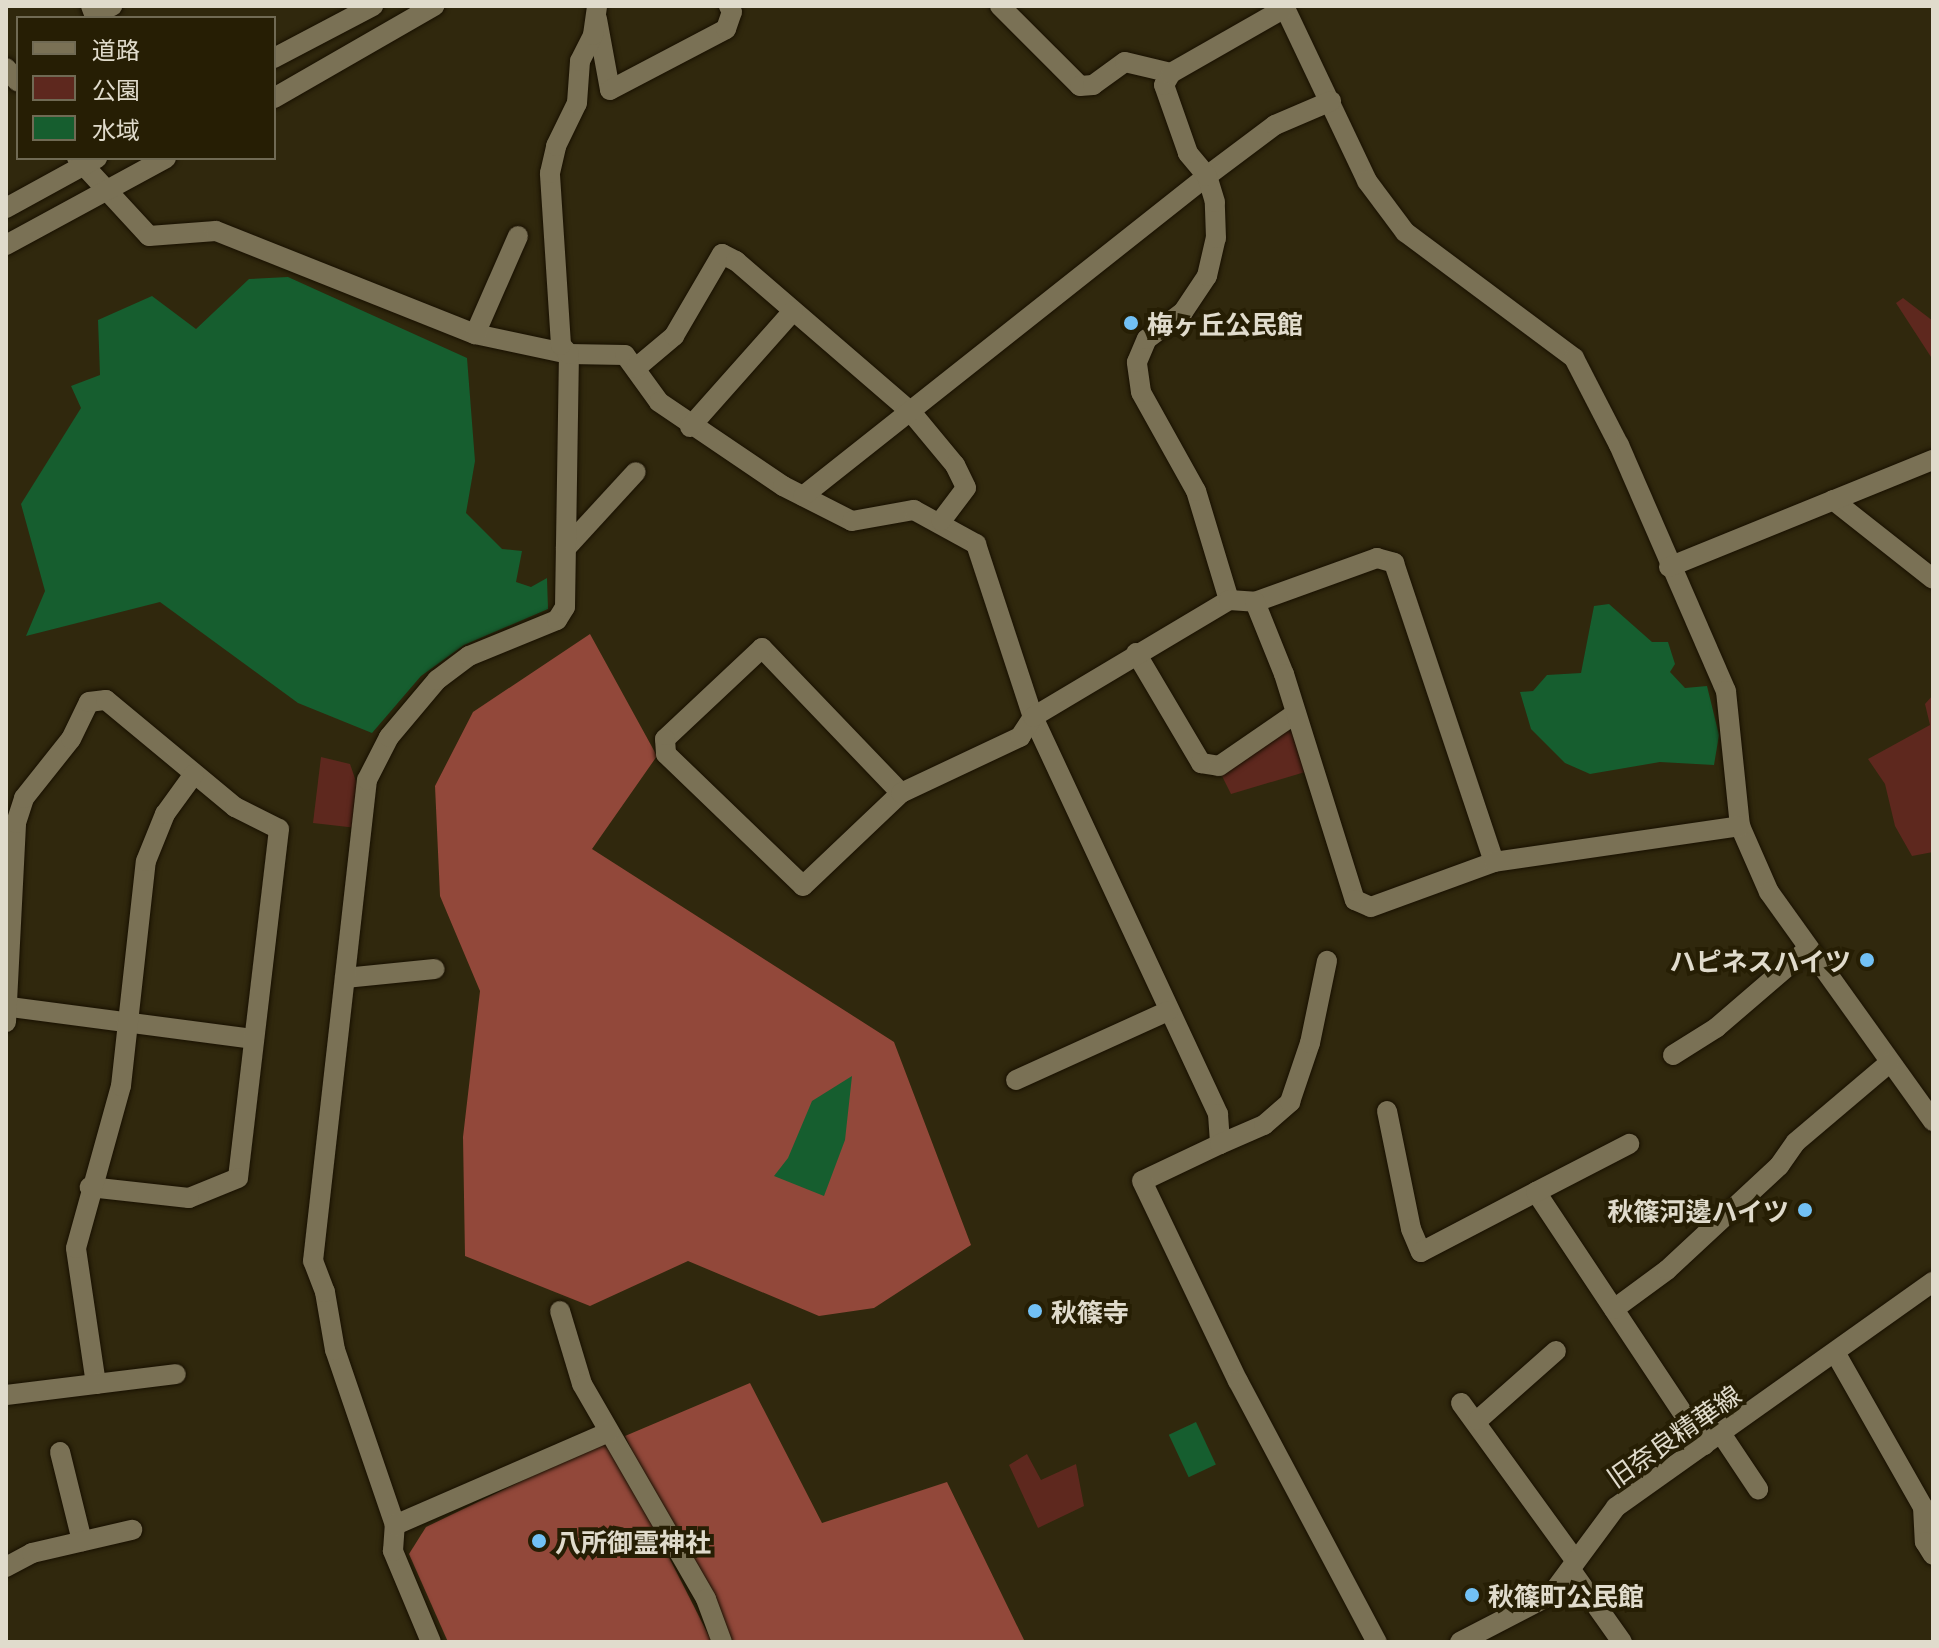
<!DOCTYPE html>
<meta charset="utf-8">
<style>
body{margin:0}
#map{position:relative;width:1939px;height:1648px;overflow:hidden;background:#30280d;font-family:Literata,"Noto Sans JP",serif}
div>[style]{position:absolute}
.green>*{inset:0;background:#5e281e}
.forest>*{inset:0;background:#92483a}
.water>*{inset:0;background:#165e2f;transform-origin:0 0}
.roads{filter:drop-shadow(0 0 2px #181000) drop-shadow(0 0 2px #181000)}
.minor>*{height:20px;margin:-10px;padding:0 10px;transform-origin:10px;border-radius:10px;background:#7a7155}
.dots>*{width:22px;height:22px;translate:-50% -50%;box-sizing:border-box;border:4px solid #261e04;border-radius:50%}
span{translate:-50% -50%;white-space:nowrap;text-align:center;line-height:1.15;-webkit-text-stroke:8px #261e04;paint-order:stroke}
.poi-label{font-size:26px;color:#e0dbcc;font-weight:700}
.left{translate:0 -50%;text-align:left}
.right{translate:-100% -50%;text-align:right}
.street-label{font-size:26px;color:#e0dbcc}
.frame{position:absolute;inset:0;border:8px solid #e0dbcc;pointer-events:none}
.legend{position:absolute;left:16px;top:16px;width:260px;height:144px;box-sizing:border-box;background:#261e04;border:2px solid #706a54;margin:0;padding:10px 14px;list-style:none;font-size:24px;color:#e0dbcc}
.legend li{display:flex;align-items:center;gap:16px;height:40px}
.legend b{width:40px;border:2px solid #706a54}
</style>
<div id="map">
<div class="green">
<i style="clip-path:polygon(1903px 298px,1933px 321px,1933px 360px,1896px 303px)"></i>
<i style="clip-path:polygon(1933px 695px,1933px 852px,1912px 856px,1895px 826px,1885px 784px,1868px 759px,1930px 725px,1925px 704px)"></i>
<i style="clip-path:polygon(1290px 725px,1305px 772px,1231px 794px,1219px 770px)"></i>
<i style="clip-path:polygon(321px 757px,350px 764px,360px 793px,357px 828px,313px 823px)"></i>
<i style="clip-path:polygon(1027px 1454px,1041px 1480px,1076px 1464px,1084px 1506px,1038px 1528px,1009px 1465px)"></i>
</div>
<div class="forest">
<i style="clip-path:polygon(590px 634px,657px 756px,592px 849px,894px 1042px,971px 1245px,874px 1308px,819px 1316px,688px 1261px,590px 1306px,465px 1256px,463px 1137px,480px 991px,440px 896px,435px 786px,473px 712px)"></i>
<i style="clip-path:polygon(750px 1383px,822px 1523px,947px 1482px,1025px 1642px,723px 1642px,625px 1436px)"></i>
<i style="clip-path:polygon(609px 1439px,712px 1642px,448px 1642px,409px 1554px,426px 1527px)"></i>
</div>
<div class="water">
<i style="clip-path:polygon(288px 277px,467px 358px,475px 461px,466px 513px,502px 549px,522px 551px,516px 582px,531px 587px,547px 578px,548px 609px,464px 645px,421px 676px,372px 733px,298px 703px,160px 602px,26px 636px,45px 591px,21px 504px,81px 408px,71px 386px,100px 375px,98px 320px,152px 296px,196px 329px,249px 279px)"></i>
<i style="clip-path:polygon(1609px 604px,1652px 642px,1668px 642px,1675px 664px,1670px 672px,1685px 688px,1707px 686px,1719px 735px,1714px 765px,1660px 762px,1590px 774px,1565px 763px,1531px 729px,1520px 692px,1533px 691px,1547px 675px,1581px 673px,1594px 606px)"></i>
<i style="clip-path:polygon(852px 1076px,845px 1140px,824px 1196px,774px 1176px,788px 1158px,812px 1101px)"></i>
<i style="left:1196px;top:1422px;width:47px;height:30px;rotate:65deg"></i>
</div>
<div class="roads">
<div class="minor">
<i style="left:91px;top:6px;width:9px;rotate:69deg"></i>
<i style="left:94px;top:14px;width:20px;rotate:-24deg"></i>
<i style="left:1000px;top:6px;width:113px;rotate:45deg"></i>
<i style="left:1080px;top:86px;width:13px;rotate:-4deg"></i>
<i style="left:1093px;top:85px;width:39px;rotate:-36deg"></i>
<i style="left:1125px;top:62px;width:47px;rotate:13.4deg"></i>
<i style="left:1284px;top:6px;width:194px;rotate:64.6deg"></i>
<i style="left:1367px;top:181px;width:64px;rotate:53.3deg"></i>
<i style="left:1405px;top:232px;width:211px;rotate:36.7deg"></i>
<i style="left:1574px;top:358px;width:98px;rotate:62.7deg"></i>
<i style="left:1619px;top:445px;width:268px;rotate:66.5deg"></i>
<i style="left:1726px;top:691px;width:136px;rotate:84.1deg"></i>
<i style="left:1740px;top:826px;width:72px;rotate:66.3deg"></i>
<i style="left:1769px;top:892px;width:282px;rotate:54.4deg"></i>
<i style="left:597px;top:19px;width:72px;rotate:79.6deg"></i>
<i style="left:610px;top:90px;width:131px;rotate:-27.7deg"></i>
<i style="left:726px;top:29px;width:18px;rotate:-71deg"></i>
<i style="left:732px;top:12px;width:7px;rotate:-117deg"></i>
<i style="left:274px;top:58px;width:112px;rotate:-27.7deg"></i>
<i style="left:6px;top:68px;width:18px;rotate:49deg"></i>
<i style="left:274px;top:98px;width:185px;rotate:-29.9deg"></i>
<i style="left:77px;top:158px;width:106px;rotate:47.3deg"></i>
<i style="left:149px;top:236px;width:67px;rotate:-4.3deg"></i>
<i style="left:216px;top:231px;width:279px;rotate:21.7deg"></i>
<i style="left:475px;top:334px;width:96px;rotate:12deg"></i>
<i style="left:569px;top:354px;width:56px;rotate:1deg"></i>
<i style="left:625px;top:355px;width:58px;rotate:54.1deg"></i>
<i style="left:659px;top:402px;width:150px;rotate:34.1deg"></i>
<i style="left:783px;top:486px;width:77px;rotate:26.9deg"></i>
<i style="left:852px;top:521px;width:63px;rotate:-10.1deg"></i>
<i style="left:914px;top:510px;width:71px;rotate:28.7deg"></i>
<i style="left:976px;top:544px;width:182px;rotate:71.8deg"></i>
<i style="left:1033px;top:717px;width:438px;rotate:65deg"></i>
<i style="left:1218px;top:1114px;width:30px;rotate:86deg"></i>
<i style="left:1220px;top:1144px;width:86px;rotate:154.6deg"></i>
<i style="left:1142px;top:1181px;width:222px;rotate:64.4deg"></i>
<i style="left:1238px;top:1381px;width:296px;rotate:62deg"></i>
<i style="left:6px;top:208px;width:104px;rotate:-28.8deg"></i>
<i style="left:6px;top:245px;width:182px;rotate:-28.5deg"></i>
<i style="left:475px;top:334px;width:107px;rotate:-66.3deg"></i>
<i style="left:636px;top:368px;width:50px;rotate:-40.1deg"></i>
<i style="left:674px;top:336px;width:95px;rotate:-59.7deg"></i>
<i style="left:722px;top:254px;width:16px;rotate:27deg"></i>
<i style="left:736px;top:261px;width:231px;rotate:40.8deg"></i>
<i style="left:911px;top:412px;width:69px;rotate:50.3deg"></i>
<i style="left:955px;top:465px;width:25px;rotate:64deg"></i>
<i style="left:966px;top:488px;width:41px;rotate:127.1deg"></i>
<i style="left:690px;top:427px;width:155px;rotate:-48.4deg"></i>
<i style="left:803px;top:496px;width:515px;rotate:-38.38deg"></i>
<i style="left:1207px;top:176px;width:85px;rotate:-36.9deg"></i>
<i style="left:1275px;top:125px;width:61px;rotate:-23.2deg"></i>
<i style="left:1833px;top:500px;width:127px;rotate:38.3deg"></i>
<i style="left:566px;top:548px;width:103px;rotate:-47.4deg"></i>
<i style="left:1669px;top:567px;width:285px;rotate:-22.1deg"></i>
<i style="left:1229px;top:600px;width:114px;rotate:-106.8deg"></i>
<i style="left:1196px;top:491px;width:113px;rotate:-119.1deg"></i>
<i style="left:1141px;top:392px;width:30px;rotate:-98deg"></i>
<i style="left:1137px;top:362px;width:25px;rotate:-67deg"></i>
<i style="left:1147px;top:339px;width:45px;rotate:-36.9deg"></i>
<i style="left:1183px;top:312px;width:43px;rotate:-56.3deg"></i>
<i style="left:1207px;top:276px;width:39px;rotate:-77deg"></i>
<i style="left:1216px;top:238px;width:36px;rotate:-92deg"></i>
<i style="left:1215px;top:202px;width:27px;rotate:-107deg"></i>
<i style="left:1207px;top:176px;width:30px;rotate:-130deg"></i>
<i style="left:1188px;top:153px;width:72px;rotate:-109.4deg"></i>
<i style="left:1164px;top:85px;width:14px;rotate:-60deg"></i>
<i style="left:1171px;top:73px;width:131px;rotate:-29.7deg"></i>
<i style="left:1255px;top:602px;width:130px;rotate:-19.8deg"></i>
<i style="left:1377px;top:558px;width:18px;rotate:16deg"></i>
<i style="left:1394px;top:563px;width:315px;rotate:71.5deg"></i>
<i style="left:1136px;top:653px;width:128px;rotate:59.4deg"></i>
<i style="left:1201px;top:763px;width:18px;rotate:9deg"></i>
<i style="left:1219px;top:766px;width:93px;rotate:-34.5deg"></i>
<i style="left:901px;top:793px;width:201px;rotate:-133.8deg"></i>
<i style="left:762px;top:648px;width:133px;rotate:136.8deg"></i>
<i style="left:665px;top:739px;width:15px;rotate:86deg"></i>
<i style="left:666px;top:754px;width:190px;rotate:43.9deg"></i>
<i style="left:803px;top:886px;width:135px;rotate:-43.5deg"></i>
<i style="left:901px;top:793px;width:132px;rotate:-25.2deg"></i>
<i style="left:1020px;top:737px;width:24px;rotate:-57deg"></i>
<i style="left:1033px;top:717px;width:228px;rotate:-30.8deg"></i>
<i style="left:1229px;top:600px;width:26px;rotate:4deg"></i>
<i style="left:1255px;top:602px;width:78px;rotate:68.1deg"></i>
<i style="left:1284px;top:674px;width:237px;rotate:72.6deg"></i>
<i style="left:1355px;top:900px;width:17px;rotate:24deg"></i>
<i style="left:1371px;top:907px;width:131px;rotate:-20.1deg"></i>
<i style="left:1494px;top:862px;width:249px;rotate:-8.3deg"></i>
<i style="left:345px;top:978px;width:90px;rotate:-5.7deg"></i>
<i style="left:10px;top:1007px;width:246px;rotate:7.5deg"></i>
<i style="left:6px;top:1022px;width:199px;rotate:-87.1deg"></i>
<i style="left:16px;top:823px;width:26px;rotate:-72deg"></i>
<i style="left:24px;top:798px;width:75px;rotate:-51.5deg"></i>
<i style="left:71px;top:739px;width:41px;rotate:-64.1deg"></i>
<i style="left:89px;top:702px;width:17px;rotate:-7deg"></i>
<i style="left:106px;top:700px;width:168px;rotate:39.7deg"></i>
<i style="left:235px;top:807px;width:49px;rotate:26.6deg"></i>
<i style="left:279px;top:829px;width:351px;rotate:96.7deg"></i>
<i style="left:238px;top:1178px;width:53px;rotate:157.8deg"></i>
<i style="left:189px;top:1198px;width:100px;rotate:-173.7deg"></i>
<i style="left:1673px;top:1055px;width:51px;rotate:-32.1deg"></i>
<i style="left:1716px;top:1028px;width:121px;rotate:-40.7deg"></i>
<i style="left:1016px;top:1080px;width:167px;rotate:-24.4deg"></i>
<i style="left:1387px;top:1111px;width:120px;rotate:78.5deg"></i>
<i style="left:1411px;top:1229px;width:25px;rotate:67deg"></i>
<i style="left:1421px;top:1252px;width:130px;rotate:-27.6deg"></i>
<i style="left:1536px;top:1192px;width:304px;rotate:56.4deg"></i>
<i style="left:1220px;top:1144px;width:48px;rotate:-23.4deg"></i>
<i style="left:1264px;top:1125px;width:35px;rotate:-41deg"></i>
<i style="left:1290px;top:1102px;width:62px;rotate:-71.3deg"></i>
<i style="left:1310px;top:1043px;width:84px;rotate:-78.3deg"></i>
<i style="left:1536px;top:1192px;width:105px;rotate:-27.3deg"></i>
<i style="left:1614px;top:1309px;width:66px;rotate:-36.3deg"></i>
<i style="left:1667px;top:1270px;width:153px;rotate:-42.9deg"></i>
<i style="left:1779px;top:1166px;width:29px;rotate:-55deg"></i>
<i style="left:1796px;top:1142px;width:122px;rotate:-40.3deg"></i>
<i style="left:560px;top:1311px;width:76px;rotate:73.2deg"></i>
<i style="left:582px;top:1384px;width:248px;rotate:60deg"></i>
<i style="left:706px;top:1599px;width:46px;rotate:69.6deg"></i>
<i style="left:1836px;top:1354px;width:176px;rotate:60.4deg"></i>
<i style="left:1923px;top:1507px;width:35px;rotate:87deg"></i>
<i style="left:1925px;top:1542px;width:15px;rotate:58deg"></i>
<i style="left:96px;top:1384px;width:137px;rotate:-98.4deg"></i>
<i style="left:76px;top:1248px;width:168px;rotate:-74.5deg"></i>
<i style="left:121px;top:1086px;width:226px;rotate:-83.7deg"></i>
<i style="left:146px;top:861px;width:51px;rotate:-68deg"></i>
<i style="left:165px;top:814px;width:49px;rotate:-54.1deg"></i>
<i style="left:6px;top:1395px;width:171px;rotate:-7deg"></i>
<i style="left:1461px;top:1403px;width:195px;rotate:54deg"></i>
<i style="left:1478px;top:1420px;width:104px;rotate:-41.5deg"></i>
<i style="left:1720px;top:1432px;width:69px;rotate:56.3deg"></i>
<i style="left:60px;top:1452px;width:92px;rotate:76.1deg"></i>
<i style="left:395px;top:1525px;width:185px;rotate:-108.9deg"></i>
<i style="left:335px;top:1350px;width:59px;rotate:-99.8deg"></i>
<i style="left:325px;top:1292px;width:33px;rotate:-111deg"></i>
<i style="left:313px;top:1261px;width:484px;rotate:-83.6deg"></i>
<i style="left:367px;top:780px;width:48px;rotate:-62.9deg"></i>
<i style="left:389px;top:737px;width:75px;rotate:-49.9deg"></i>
<i style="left:437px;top:680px;width:40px;rotate:-37deg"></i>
<i style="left:469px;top:656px;width:95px;rotate:-22.2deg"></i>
<i style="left:557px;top:620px;width:15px;rotate:-58deg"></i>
<i style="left:565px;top:607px;width:253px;rotate:-89.1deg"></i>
<i style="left:569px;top:354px;width:12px;rotate:-132deg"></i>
<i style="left:561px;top:345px;width:172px;rotate:-93.7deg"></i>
<i style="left:550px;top:173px;width:28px;rotate:-77deg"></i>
<i style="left:556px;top:146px;width:48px;rotate:-64deg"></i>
<i style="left:577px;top:103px;width:42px;rotate:-85.9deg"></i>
<i style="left:580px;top:61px;width:29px;rotate:-63deg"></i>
<i style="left:593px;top:35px;width:29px;rotate:-82deg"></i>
<i style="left:6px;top:1567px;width:30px;rotate:-28deg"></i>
<i style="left:32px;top:1553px;width:103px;rotate:-13deg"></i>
<i style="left:1571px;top:1570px;width:88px;rotate:54.7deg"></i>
<i style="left:431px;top:1642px;width:99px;rotate:-112.7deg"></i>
<i style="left:393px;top:1551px;width:26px;rotate:-86deg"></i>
<i style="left:395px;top:1525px;width:233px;rotate:-23.5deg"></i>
<i style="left:1460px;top:1642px;width:102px;rotate:-27.3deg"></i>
<i style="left:1551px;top:1595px;width:109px;rotate:-53.5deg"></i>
<i style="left:1616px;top:1507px;width:389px;rotate:-35.4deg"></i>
</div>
</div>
<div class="dots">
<i style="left:1131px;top:323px;background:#72c1f5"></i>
<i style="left:1867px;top:960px;background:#72c1f5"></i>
<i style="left:1805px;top:1210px;background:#72c1f5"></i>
<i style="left:1035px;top:1311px;background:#72c1f5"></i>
<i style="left:539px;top:1541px;background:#72c1f5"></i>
<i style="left:1472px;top:1595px;background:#72c1f5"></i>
</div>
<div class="poi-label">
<span class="left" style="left:1147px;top:323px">梅ヶ丘公民館</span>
<span class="right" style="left:1851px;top:960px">ハピネスハイツ</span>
<span class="right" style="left:1789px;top:1210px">秋篠河邊ハイツ</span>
<span class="left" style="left:1051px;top:1311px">秋篠寺</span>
<span class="left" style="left:555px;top:1541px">八所御霊神社</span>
<span class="left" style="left:1488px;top:1595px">秋篠町公民館</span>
</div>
<div class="street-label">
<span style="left:1673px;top:1435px;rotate:-35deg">旧奈良精華線</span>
</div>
<div class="frame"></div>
<ul class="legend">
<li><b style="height:10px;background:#7a7155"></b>道路</li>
<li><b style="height:22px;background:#5e281e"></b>公園</li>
<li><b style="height:22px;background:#165e2f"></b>水域</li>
</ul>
</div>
